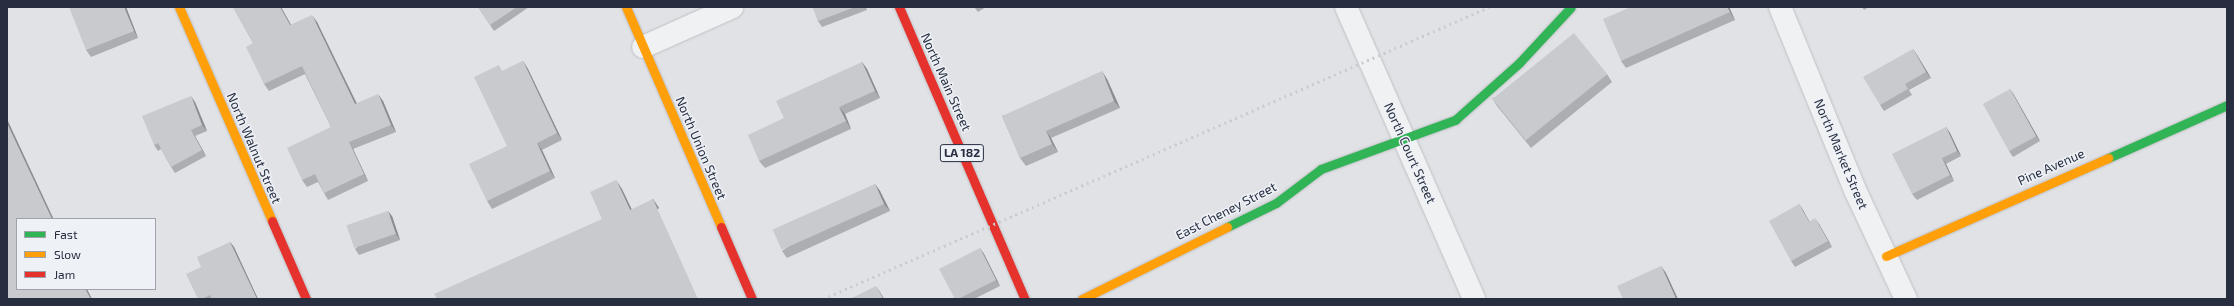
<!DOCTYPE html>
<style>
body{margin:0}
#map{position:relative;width:2234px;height:306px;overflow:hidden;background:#e1e2e6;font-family:"Exo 2",sans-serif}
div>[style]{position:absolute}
.roads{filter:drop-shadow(0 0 1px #bfc0c4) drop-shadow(0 0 1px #bfc0c4)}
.street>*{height:22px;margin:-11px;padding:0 11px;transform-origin:11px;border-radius:11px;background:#f0f1f3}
.fast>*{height:9px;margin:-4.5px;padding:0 4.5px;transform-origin:4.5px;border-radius:4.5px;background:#30b455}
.slow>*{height:9px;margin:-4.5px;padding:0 4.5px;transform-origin:4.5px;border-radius:4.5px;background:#ff9f0a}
.jam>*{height:9px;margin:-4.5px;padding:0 4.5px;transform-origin:4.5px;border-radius:4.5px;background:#e5322d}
.rail>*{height:3px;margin-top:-1.5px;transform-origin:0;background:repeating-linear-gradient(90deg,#c9cbce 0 2px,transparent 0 6px)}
.wall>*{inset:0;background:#adaeb1}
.shaded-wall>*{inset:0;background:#8d8d90;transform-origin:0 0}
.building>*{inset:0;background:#c9cace;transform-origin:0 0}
span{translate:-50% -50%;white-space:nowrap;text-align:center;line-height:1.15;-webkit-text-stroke:3px #eef1f6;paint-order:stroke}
.shield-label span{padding:1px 3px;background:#eef1f6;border:1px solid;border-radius:3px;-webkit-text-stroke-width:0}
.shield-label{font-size:12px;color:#272e40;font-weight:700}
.street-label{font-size:13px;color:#272e40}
.frame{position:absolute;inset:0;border:8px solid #272e40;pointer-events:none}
.legend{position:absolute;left:16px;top:218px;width:140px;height:72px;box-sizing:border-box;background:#eef1f6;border:1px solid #9ea3ad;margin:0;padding:5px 7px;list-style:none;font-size:12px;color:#272e40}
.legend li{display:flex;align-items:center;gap:8px;height:20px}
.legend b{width:20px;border:1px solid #9ea3ad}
</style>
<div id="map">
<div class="roads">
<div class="street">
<i style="left:1346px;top:7px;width:319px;rotate:66.3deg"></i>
<i style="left:1780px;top:7px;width:200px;rotate:67.7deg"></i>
<i style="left:1856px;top:192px;width:118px;rotate:65deg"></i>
<i style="left:643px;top:47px;width:98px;rotate:-24deg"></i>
</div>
<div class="fast">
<i style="left:2108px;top:158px;width:130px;rotate:-24deg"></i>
<i style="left:1227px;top:227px;width:55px;rotate:-26.1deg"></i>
<i style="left:1276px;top:203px;width:56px;rotate:-37.1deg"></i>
<i style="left:1321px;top:169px;width:143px;rotate:-20.1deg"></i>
<i style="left:1455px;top:120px;width:86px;rotate:-41.7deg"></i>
<i style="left:1519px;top:63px;width:76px;rotate:-47.1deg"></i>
</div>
<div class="slow">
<i style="left:179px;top:7px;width:233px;rotate:66.5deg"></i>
<i style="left:626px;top:7px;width:240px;rotate:66.6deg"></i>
<i style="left:1886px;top:256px;width:243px;rotate:-23.8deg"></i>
<i style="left:1082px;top:299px;width:162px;rotate:-26.4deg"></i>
</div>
<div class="jam">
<i style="left:899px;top:7px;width:318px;rotate:66.7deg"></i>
<i style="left:272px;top:221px;width:85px;rotate:66.4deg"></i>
<i style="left:721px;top:227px;width:78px;rotate:66.7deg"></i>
</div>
</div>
<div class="rail">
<i style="left:823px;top:299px;width:727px;rotate:-23.67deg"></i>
</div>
<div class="wall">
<i style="clip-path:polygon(126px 7px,138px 38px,91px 57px,86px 50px)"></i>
<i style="clip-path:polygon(233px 7px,281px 7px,291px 25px,317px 22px,356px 103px,383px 101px,396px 132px,353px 149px,368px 181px,328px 200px,324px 193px,318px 182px,307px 187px,302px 180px,331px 127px,305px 74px,269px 91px,264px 84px,253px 43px)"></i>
<i style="clip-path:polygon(478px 7px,529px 7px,494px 31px)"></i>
<i style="clip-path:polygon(813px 7px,866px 7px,867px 10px,822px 27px,818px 21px)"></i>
<i style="clip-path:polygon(974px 7px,986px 7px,978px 12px)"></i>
<i style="clip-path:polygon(1631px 7px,1729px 7px,1735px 20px,1626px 68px,1621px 61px)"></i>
<i style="clip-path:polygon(1862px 7px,1869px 7px,1864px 10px)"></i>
<i style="clip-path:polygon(1913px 49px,1917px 55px,1931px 78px,1909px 90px,1912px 95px,1884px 111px,1880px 105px)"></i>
<i style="clip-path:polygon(523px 61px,528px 69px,562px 140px,542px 150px,555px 178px,492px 209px,487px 201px,507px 146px,503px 71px)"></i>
<i style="clip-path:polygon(862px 62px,867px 69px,880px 98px,845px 114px,851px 129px,765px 168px,759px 161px,784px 118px)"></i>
<i style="clip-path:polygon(1607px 74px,1612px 82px,1531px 148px,1497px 106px,1492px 98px)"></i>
<i style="clip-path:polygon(1107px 79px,1120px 108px,1051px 138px,1058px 152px,1026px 166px,1020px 158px,1002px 116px)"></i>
<i style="clip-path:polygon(2010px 89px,2014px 95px,2040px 141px,2013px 157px,2009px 151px)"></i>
<i style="clip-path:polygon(195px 102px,207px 131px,195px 136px,206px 156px,175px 173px,171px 167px,161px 149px,158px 151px,154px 145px)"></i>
<i style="clip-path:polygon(1946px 127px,1950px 133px,1961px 156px,1946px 164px,1954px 181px,1917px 200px,1912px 194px)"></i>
<i style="clip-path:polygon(875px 184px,880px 191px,890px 211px,787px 258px,782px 251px)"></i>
<i style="clip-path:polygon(1799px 204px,1803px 210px,1809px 222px,1819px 224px,1832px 247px,1795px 267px,1791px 261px)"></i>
<i style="clip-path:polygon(392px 216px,400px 240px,359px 255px,355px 249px)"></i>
<i style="clip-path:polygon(230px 242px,234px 247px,258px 299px,198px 299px)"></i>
<i style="clip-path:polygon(980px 248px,984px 254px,1000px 286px,974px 299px,955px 299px)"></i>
</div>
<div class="shaded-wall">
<i style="clip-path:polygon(124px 7px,126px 7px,138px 38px,134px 31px)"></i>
<i style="clip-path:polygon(280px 7px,281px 7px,295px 32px,290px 25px)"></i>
<i style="clip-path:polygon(1727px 7px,1729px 7px,1735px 20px,1730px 12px)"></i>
<i style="clip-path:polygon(312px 15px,317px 22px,360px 110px,355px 104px)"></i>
<i style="clip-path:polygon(1913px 49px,1917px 55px,1931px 78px,1926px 72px)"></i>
<i style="clip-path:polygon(523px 61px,528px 69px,562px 140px,557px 133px)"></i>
<i style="clip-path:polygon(862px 62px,867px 69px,880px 98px,875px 91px)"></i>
<i style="clip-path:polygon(1102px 71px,1107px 79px,1120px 108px,1114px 101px)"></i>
<i style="clip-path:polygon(2010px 89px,2014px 95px,2040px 141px,2036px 136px)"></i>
<i style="clip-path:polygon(378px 94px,383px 101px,396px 132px,391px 125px)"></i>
<i style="clip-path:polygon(191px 96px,195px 102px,207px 131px,202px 125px)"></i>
<i style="clip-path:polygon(839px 107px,845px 114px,851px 129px,846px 121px)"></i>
<i style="left:7px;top:119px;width:110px;height:4px;rotate:65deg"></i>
<i style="clip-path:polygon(1946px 127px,1950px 133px,1961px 156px,1957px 151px)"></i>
<i style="clip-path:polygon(191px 130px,195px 136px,206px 156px,202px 150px)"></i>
<i style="clip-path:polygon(1046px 131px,1051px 138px,1058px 152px,1052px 144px)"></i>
<i style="clip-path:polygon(349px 142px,353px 149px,368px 181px,364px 174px)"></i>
<i style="clip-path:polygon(537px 143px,542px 150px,555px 178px,550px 171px)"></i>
<i style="clip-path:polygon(1942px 158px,1946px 164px,1954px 181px,1950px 175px)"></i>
<i style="clip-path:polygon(616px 180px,622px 189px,636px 218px,630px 210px)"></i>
<i style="clip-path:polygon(875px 184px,880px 191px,890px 211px,884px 204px)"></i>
<i style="left:653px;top:199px;width:11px;height:110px;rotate:56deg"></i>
<i style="clip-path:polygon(1799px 204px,1803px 210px,1813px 228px,1809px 222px)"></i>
<i style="clip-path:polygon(388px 211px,392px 216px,400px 240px,396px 234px)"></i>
<i style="clip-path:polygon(1815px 218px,1819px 224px,1832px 247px,1828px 241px)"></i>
<i style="clip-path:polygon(230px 242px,234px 247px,258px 299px,257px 299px)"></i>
<i style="clip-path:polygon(980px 248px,984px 254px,1000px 286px,996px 280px)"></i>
<i style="clip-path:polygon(1661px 266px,1666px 273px,1678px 299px,1676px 299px)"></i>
<i style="clip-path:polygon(876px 286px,880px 292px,884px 299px,883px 299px)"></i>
<i style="clip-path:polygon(85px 289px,87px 289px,92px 299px,90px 298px)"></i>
</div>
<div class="building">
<i style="clip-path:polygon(69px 7px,124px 7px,134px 31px,86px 50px)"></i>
<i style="clip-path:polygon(233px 7px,280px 7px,290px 25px,312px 15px,355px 104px,378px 94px,391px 125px,349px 142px,364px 174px,324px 193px,315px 174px,302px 180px,287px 148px,331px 127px,302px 66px,264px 84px,246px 47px,253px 43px)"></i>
<i style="clip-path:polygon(478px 7px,517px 7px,490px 25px)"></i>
<i style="clip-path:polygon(813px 7px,855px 7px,818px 21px)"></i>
<i style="clip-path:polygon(1631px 7px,1727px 7px,1730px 12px,1621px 61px,1603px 19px)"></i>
<i style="left:1574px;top:33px;width:53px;height:105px;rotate:51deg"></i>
<i style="clip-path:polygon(1913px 49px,1926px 72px,1905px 84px,1908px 89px,1880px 105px,1863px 77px)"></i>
<i style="clip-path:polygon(523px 61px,557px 133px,537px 143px,550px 171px,487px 201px,469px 164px,507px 146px,474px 77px,499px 65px,502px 71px)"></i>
<i style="clip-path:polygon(862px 62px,875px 91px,839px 107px,846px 121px,759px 161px,748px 135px,784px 118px,776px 101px)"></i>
<i style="clip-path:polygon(1102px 71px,1114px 101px,1046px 131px,1052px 144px,1020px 158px,1002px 116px)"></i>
<i style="left:2010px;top:89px;width:54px;height:31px;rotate:61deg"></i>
<i style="clip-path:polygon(191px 96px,202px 125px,191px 130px,202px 150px,171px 167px,158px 143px,154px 145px,142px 116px)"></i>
<i style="clip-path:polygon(7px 123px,52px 219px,17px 219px,17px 289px,85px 289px,90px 298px,88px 299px,7px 299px)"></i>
<i style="clip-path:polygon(1946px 127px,1957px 151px,1942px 158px,1950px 175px,1912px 194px,1892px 154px)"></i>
<i style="clip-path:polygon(616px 180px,630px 210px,653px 199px,698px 299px,437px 299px,434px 294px,602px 219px,590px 192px)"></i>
<i style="left:875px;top:184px;width:22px;height:112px;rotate:66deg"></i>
<i style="clip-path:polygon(1799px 204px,1809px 222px,1815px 218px,1828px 241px,1791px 261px,1769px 221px)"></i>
<i style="left:388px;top:211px;width:24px;height:44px;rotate:71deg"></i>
<i style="clip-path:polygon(230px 242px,257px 299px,212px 299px,210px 295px,202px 299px,198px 299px,186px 274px,201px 267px,197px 257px)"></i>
<i style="clip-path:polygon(980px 248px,996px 280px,958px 299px,955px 299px,939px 269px)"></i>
<i style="clip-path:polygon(1661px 266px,1676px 299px,1623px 299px,1617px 286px)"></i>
<i style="clip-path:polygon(876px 286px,883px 299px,850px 299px)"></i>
</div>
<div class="shield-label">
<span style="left:962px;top:153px">LA 182</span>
</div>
<div class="street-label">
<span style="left:946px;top:82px;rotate:66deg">North Main Street</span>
<span style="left:254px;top:148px;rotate:67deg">North Walnut Street</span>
<span style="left:701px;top:148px;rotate:67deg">North Union Street</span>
<span style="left:1410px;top:153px;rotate:66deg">North Court Street</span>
<span style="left:1841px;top:154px;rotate:67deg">North Market Street</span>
<span style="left:2051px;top:167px;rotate:-24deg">Pine Avenue</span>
<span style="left:1226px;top:211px;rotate:-27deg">East Cheney Street</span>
</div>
<div class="frame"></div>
<ul class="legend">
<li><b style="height:5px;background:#30b455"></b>Fast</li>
<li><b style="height:5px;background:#ff9f0a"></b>Slow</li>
<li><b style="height:5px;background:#e5322d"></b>Jam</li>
</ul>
</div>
